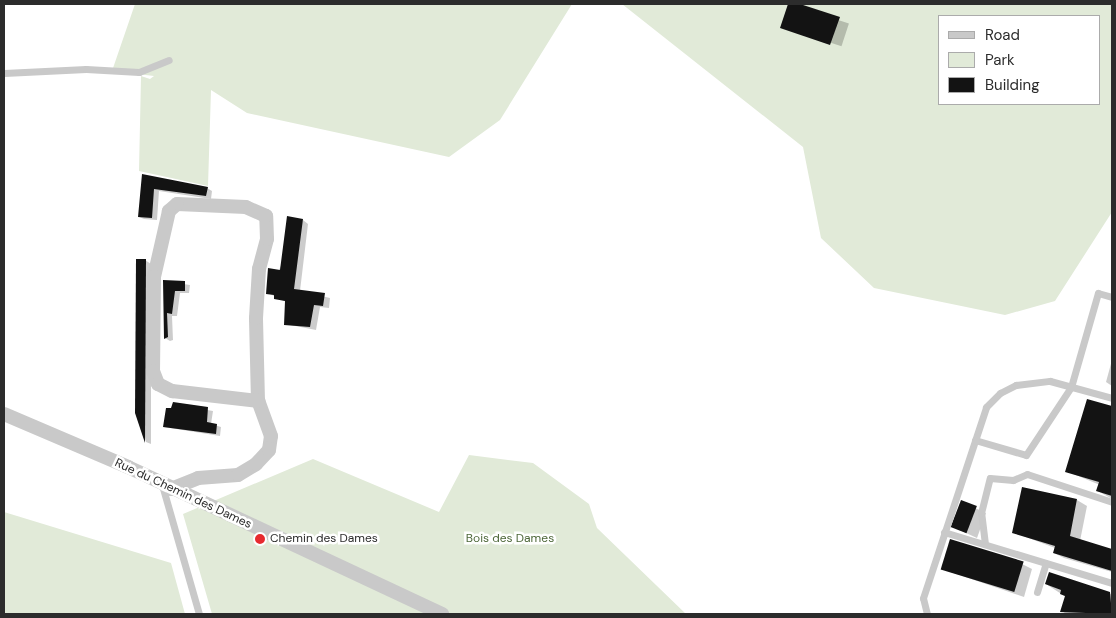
<!DOCTYPE html>
<style>
body{margin:0}
#map{position:relative;width:1116px;height:618px;overflow:hidden;background:#fff;font-family:"DM Sans",sans-serif}
div>[style]{position:absolute}
.green>*{inset:0;background:#e1ead8}
.shadow>*{inset:0;background:#0003;transform-origin:0 0}
.building>*{inset:0;background:#131313;transform-origin:0 0}
.lane>*{height:7px;margin:-3.5px;padding:0 3.5px;transform-origin:3.5px;border-radius:3.5px;background:#c9c9c9}
.street>*{height:14px;margin:-7px;padding:0 7px;transform-origin:7px;border-radius:7px;background:#c9c9c9}
.dots>*{width:14px;height:14px;translate:-50% -50%;box-sizing:border-box;border:2px solid #fff;border-radius:50%}
span{translate:-50% -50%;white-space:nowrap;text-align:center;line-height:1.15;-webkit-text-stroke:5px #fff;paint-order:stroke}
.street-label{font-size:12px;color:#2c2c2c}
.poi-label{font-size:12px;color:#2c2c2c}
.left{translate:0 -50%;text-align:left}
.park-label{font-size:12px;color:#4d6739}
.frame{position:absolute;inset:0;border:5px solid #2c2c2c;pointer-events:none}
.legend{position:absolute;left:938px;top:15px;width:162px;height:90px;box-sizing:border-box;background:#fff;border:1px solid #ababab;margin:0;padding:6px 9px;list-style:none;font-size:15px;color:#2c2c2c}
.legend li{display:flex;align-items:center;gap:10px;height:25px}
.legend b{width:25px;border:1px solid #ababab}
</style>
<div id="map">
<div class="green">
<i style="clip-path:polygon(135px 4px,572px 4px,500px 120px,449px 157px,247px 113px,211px 90px,208px 186px,139px 171px,141px 76px,150px 79px,154px 76px,112px 71px)"></i>
<i style="clip-path:polygon(evenodd,622px 4px,1112px 4px,1112px 212px,1055px 301px,1005px 315px,874px 288px,821px 238px,803px 147px,622px 4px,940px 16px,1100px 16px,1100px 104px,940px 104px,940px 16px)"></i>
<i style="clip-path:polygon(469px 455px,533px 463px,589px 504px,597px 528px,686px 614px,212px 614px,183px 514px,313px 459px,439px 512px)"></i>
<i style="clip-path:polygon(4px 512px,171px 563px,185px 614px,4px 614px)"></i>
</div>
<div class="shadow">
<i style="left:789px;top:4px;width:63px;height:24px;rotate:18deg"></i>
<i style="clip-path:polygon(143px 176px,207px 188px,212px 191px,211px 199px,159px 191px,157px 220px,144px 219px,139px 217px)"></i>
<i style="clip-path:polygon(303px 220px,308px 224px,300px 291px,330px 298px,329px 308px,320px 307px,316px 330px,285px 324px,286px 302px,268px 293px)"></i>
<i style="clip-path:polygon(145px 260px,151px 264px,151px 444px,146px 442px,137px 412px)"></i>
<i style="clip-path:polygon(164px 281px,190px 285px,189px 293px,180px 293px,177px 316px,172px 316px,173px 340px,170px 341px,165px 338px)"></i>
<i style="clip-path:polygon(1112px 360px,1112px 386px,1106px 382px)"></i>
<i style="clip-path:polygon(1088px 400px,1112px 407px,1112px 499px,1098px 491px,1100px 485px,1066px 471px)"></i>
<i style="clip-path:polygon(174px 404px,213px 411px,211px 424px,221px 427px,220px 436px,164px 427px)"></i>
<i style="clip-path:polygon(1077px 500px,1087px 506px,1080px 541px,1112px 550px,1112px 572px,1064px 558px,1054px 553px,1055px 548px,1013px 532px)"></i>
<i style="clip-path:polygon(962px 502px,986px 513px,977px 538px,953px 527px)"></i>
<i style="clip-path:polygon(1022px 564px,1032px 569px,1024px 597px,942px 569px)"></i>
<i style="clip-path:polygon(1046px 584px,1109px 593px,1112px 595px,1112px 614px,1066px 614px,1062px 611px,1066px 597px)"></i>
</div>
<div class="building">
<i style="clip-path:polygon(788px 4px,800px 4px,840px 17px,830px 45px,780px 28px)"></i>
<i style="clip-path:polygon(142px 174px,208px 187px,206px 196px,154px 189px,152px 218px,138px 217px)"></i>
<i style="clip-path:polygon(287px 216px,303px 219px,294px 289px,325px 293px,323px 306px,314px 305px,310px 327px,284px 325px,285px 301px,274px 299px,274px 295px,266px 294px,268px 268px,280px 270px)"></i>
<i style="clip-path:polygon(136px 259px,146px 259px,145px 443px,135px 413px)"></i>
<i style="clip-path:polygon(163px 280px,185px 281px,185px 291px,175px 291px,172px 314px,167px 313px,168px 337px,164px 339px)"></i>
<i style="clip-path:polygon(1087px 399px,1112px 406px,1112px 496px,1096px 491px,1099px 482px,1065px 472px)"></i>
<i style="clip-path:polygon(173px 402px,208px 407px,207px 422px,217px 424px,216px 434px,163px 427px,166px 408px,171px 408px)"></i>
<i style="clip-path:polygon(1022px 487px,1077px 499px,1070px 536px,1112px 549px,1112px 571px,1053px 553px,1055px 546px,1012px 533px)"></i>
<i style="left:961px;top:500px;width:17px;height:29px;rotate:21deg"></i>
<i style="left:950px;top:539px;width:77px;height:32px;rotate:17deg"></i>
<i style="clip-path:polygon(1049px 572px,1110px 592px,1112px 614px,1060px 612px,1065px 596px,1060px 594px,1061px 590px,1045px 584px)"></i>
</div>
<div class="lane">
<i style="left:4px;top:73px;width:82px;rotate:-2.8deg"></i>
<i style="left:86px;top:69px;width:53px;rotate:3.2deg"></i>
<i style="left:139px;top:72px;width:32px;rotate:-22deg"></i>
<i style="left:975px;top:440px;width:53px;rotate:16.4deg"></i>
<i style="left:1026px;top:455px;width:82px;rotate:-56.5deg"></i>
<i style="left:1071px;top:387px;width:98px;rotate:-74deg"></i>
<i style="left:1098px;top:293px;width:15px;rotate:16deg"></i>
<i style="left:162px;top:485px;width:134px;rotate:74deg"></i>
<i style="left:944px;top:532px;width:176px;rotate:16.9deg"></i>
<i style="left:985px;top:544px;width:31px;rotate:-97deg"></i>
<i style="left:981px;top:513px;width:36px;rotate:-76deg"></i>
<i style="left:990px;top:478px;width:23px;rotate:5deg"></i>
<i style="left:1013px;top:480px;width:15px;rotate:-23deg"></i>
<i style="left:1027px;top:474px;width:89px;rotate:18.2deg"></i>
<i style="left:1037px;top:592px;width:30px;rotate:-73deg"></i>
<i style="left:927px;top:614px;width:16px;rotate:-104deg"></i>
<i style="left:923px;top:598px;width:201px;rotate:-71.7deg"></i>
<i style="left:986px;top:407px;width:20px;rotate:-45deg"></i>
<i style="left:1000px;top:393px;width:18px;rotate:-27deg"></i>
<i style="left:1016px;top:385px;width:34px;rotate:-7deg"></i>
<i style="left:1050px;top:381px;width:64px;rotate:15.3deg"></i>
</div>
<div class="street">
<i style="left:4px;top:414px;width:135px;rotate:23.1deg"></i>
<i style="left:128px;top:467px;width:347px;rotate:25.1deg"></i>
<i style="left:171px;top:489px;width:29px;rotate:-22deg"></i>
<i style="left:198px;top:478px;width:40px;rotate:-4.3deg"></i>
<i style="left:238px;top:475px;width:21px;rotate:-31deg"></i>
<i style="left:256px;top:464px;width:19px;rotate:-47deg"></i>
<i style="left:269px;top:450px;width:14px;rotate:-82deg"></i>
<i style="left:271px;top:436px;width:37px;rotate:-110deg"></i>
<i style="left:258px;top:401px;width:83px;rotate:-91.4deg"></i>
<i style="left:256px;top:318px;width:49px;rotate:-86.5deg"></i>
<i style="left:259px;top:269px;width:31px;rotate:-75deg"></i>
<i style="left:267px;top:239px;width:23px;rotate:-92deg"></i>
<i style="left:266px;top:216px;width:22px;rotate:-156deg"></i>
<i style="left:246px;top:207px;width:69px;rotate:-177.5deg"></i>
<i style="left:177px;top:204px;width:11px;rotate:139deg"></i>
<i style="left:169px;top:211px;width:68px;rotate:102.8deg"></i>
<i style="left:154px;top:277px;width:94px;rotate:90.6deg"></i>
<i style="left:153px;top:371px;width:14px;rotate:69deg"></i>
<i style="left:158px;top:384px;width:16px;rotate:27deg"></i>
<i style="left:172px;top:391px;width:87px;rotate:6.6deg"></i>
</div>
<div class="dots">
<i style="left:260px;top:539px;background:#e72a2f"></i>
</div>
<div class="street-label">
<span style="left:183px;top:494px;rotate:25deg">Rue du Chemin des Dames</span>
</div>
<div class="poi-label">
<span class="left" style="left:270px;top:539px">Chemin des Dames</span>
</div>
<div class="park-label">
<span style="left:510px;top:539px">Bois des Dames</span>
</div>
<div class="frame"></div>
<ul class="legend">
<li><b style="height:6px;background:#c9c9c9"></b>Road</li>
<li><b style="height:14px;background:#e1ead8"></b>Park</li>
<li><b style="height:14px;background:#131313"></b>Building</li>
</ul>
</div>
